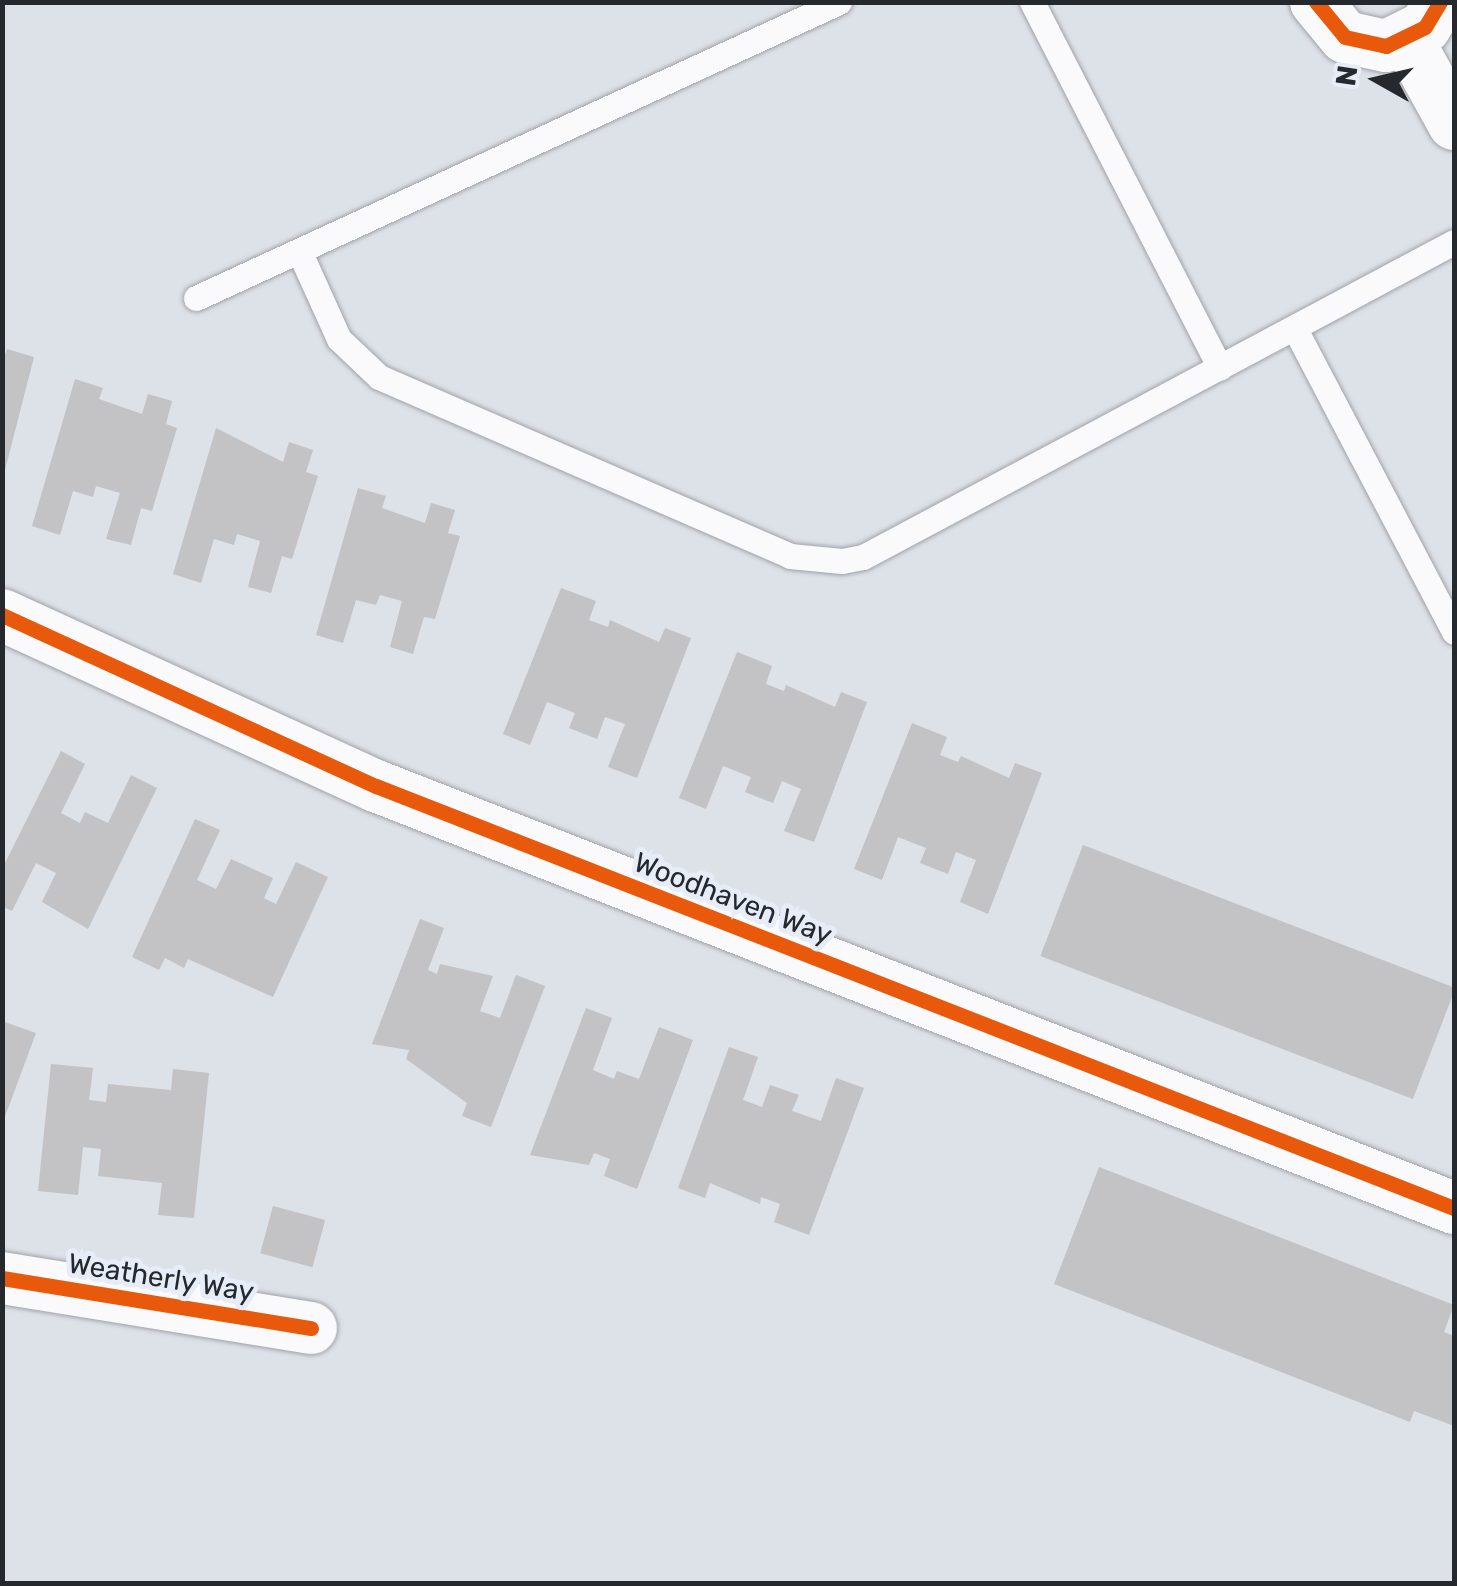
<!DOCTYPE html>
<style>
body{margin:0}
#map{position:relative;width:1457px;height:1586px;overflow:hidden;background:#dde1e8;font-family:Rubik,sans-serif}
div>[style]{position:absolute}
.building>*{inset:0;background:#c3c2c4;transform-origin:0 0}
.roads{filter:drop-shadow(0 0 2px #a0a3a8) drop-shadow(0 0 2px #a0a3a8)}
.service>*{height:25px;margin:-12.5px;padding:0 12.5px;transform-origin:12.5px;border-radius:12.5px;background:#fafafc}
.minor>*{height:52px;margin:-26px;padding:0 26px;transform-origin:26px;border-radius:26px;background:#fafafc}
.cycleway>*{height:15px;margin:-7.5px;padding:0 7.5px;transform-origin:7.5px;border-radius:7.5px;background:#e8590c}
span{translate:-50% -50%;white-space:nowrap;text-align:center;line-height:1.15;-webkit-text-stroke:10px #e6edf9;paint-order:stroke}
.street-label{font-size:28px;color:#25282c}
.frame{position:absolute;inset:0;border:5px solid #25282c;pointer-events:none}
.north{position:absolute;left:1327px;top:30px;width:100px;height:100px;-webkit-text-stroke:8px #e6edf9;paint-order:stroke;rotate:278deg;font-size:28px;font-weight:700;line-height:40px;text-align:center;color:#25282c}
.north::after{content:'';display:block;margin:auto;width:35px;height:45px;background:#25282c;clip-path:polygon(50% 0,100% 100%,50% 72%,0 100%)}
</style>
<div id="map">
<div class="building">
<i style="clip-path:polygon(7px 349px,34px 357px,4px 474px,2px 364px)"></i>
<i style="clip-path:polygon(75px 379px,103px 388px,99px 399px,142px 414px,148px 394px,172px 401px,166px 424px,177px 428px,152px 511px,141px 508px,131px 545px,106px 539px,120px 493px,96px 486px,93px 497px,73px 491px,60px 535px,32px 526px)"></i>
<i style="clip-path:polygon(216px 428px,283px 462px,289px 442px,313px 450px,306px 472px,318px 476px,292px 559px,282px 556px,271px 593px,248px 587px,260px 541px,237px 534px,234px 545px,214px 539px,201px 583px,173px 574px)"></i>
<i style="clip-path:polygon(358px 488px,386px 496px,382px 508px,425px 523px,431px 503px,455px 510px,448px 533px,460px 536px,435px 619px,424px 617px,413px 654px,390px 647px,402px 601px,380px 595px,376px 605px,356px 600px,343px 643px,316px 635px)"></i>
<i style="clip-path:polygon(561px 588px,596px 601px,589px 620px,608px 627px,610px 620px,659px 642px,665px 628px,691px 638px,637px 778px,608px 767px,625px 724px,605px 717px,597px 739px,569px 728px,575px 713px,547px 702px,530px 745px,503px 734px)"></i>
<i style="clip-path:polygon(737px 652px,772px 666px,766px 684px,784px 691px,786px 685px,835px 707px,841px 692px,867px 702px,814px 842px,784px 831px,801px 789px,782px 781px,773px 803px,745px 792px,751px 777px,723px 766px,706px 809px,679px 798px)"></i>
<i style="clip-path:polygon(912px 723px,947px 737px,940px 755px,958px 762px,961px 756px,1009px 778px,1015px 763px,1042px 773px,988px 914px,960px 902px,976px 860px,956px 852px,948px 874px,920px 863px,926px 848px,898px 837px,882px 880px,854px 869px)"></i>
<i style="clip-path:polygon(61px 751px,85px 764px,61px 813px,80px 823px,85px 812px,108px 823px,131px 775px,157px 788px,88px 929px,42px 902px,56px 873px,36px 863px,12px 911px,2px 906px,2px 869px)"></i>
<i style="clip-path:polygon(195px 819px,220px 830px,197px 880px,216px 889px,231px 859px,273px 878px,264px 898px,276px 904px,296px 862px,328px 877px,273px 997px,188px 959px,184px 968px,165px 958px,159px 970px,132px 957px)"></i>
<i style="left:1083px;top:845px;width:399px;height:119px;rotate:21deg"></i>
<i style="clip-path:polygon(420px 919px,444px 928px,428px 970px,437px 974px,440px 964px,493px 976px,480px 1011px,500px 1018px,516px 975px,545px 986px,491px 1127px,462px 1116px,467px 1103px,406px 1059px,409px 1050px,372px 1044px)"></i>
<i style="clip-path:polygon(586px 1008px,612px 1018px,593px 1070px,614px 1079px,617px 1071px,639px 1079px,659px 1027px,693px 1040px,637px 1189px,604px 1176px,610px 1159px,594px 1153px,589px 1165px,530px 1155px)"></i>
<i style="clip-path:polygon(2px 1021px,36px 1033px,3px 1122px,2px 1122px)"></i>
<i style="clip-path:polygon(729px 1047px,758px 1057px,743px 1100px,762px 1107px,770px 1085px,799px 1095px,792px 1111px,821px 1121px,836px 1078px,864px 1088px,809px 1235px,774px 1222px,780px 1204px,761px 1197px,760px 1204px,710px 1183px,705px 1198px,678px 1188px)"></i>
<i style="clip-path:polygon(51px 1064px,93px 1068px,89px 1100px,106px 1102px,108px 1084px,171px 1090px,173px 1069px,209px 1073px,194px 1218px,158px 1215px,162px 1183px,98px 1176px,101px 1149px,83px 1147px,78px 1195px,38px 1191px)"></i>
<i style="clip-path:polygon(1099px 1167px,1454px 1305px,1444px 1332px,1454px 1336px,1454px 1426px,1414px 1411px,1410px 1422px,1054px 1284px)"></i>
<i style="left:273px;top:1206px;width:54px;height:49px;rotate:15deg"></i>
</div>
<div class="roads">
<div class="service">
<i style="left:1032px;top:2px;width:411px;rotate:62.8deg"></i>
<i style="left:301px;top:255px;width:92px;rotate:65.7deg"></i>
<i style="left:339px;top:339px;width:55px;rotate:43.5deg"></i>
<i style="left:379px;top:377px;width:448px;rotate:23.5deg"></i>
<i style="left:790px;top:556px;width:52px;rotate:5.5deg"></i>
<i style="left:842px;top:561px;width:21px;rotate:-11deg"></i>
<i style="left:863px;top:557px;width:670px;rotate:-28.06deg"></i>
<i style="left:196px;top:298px;width:708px;rotate:-24.72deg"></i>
<i style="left:1295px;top:329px;width:342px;rotate:62.3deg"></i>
</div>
<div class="minor">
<i style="left:1316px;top:2px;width:45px;rotate:50.4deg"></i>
<i style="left:1345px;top:37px;width:42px;rotate:12.4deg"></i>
<i style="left:1386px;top:46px;width:43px;rotate:-26deg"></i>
<i style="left:1425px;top:27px;width:29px;rotate:-59deg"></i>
<i style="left:1407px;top:39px;width:97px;rotate:61.1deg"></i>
<i style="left:2px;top:615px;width:411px;rotate:24.6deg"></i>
<i style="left:376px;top:786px;width:1158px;rotate:21.38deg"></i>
<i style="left:2px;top:1278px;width:313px;rotate:9.2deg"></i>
</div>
</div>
<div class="cycleway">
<i style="left:1316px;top:2px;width:45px;rotate:50.4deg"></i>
<i style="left:1345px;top:37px;width:42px;rotate:12.4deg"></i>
<i style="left:1386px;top:46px;width:43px;rotate:-26deg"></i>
<i style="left:1425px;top:27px;width:29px;rotate:-59deg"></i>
<i style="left:2px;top:615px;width:411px;rotate:24.6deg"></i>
<i style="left:376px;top:786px;width:1158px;rotate:21.38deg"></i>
<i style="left:2px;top:1278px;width:313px;rotate:9.2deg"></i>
</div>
<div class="street-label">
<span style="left:733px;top:899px;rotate:21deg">Woodhaven Way</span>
<span style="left:161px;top:1278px;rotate:9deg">Weatherly Way</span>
</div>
<div class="frame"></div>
<div class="north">N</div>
</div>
